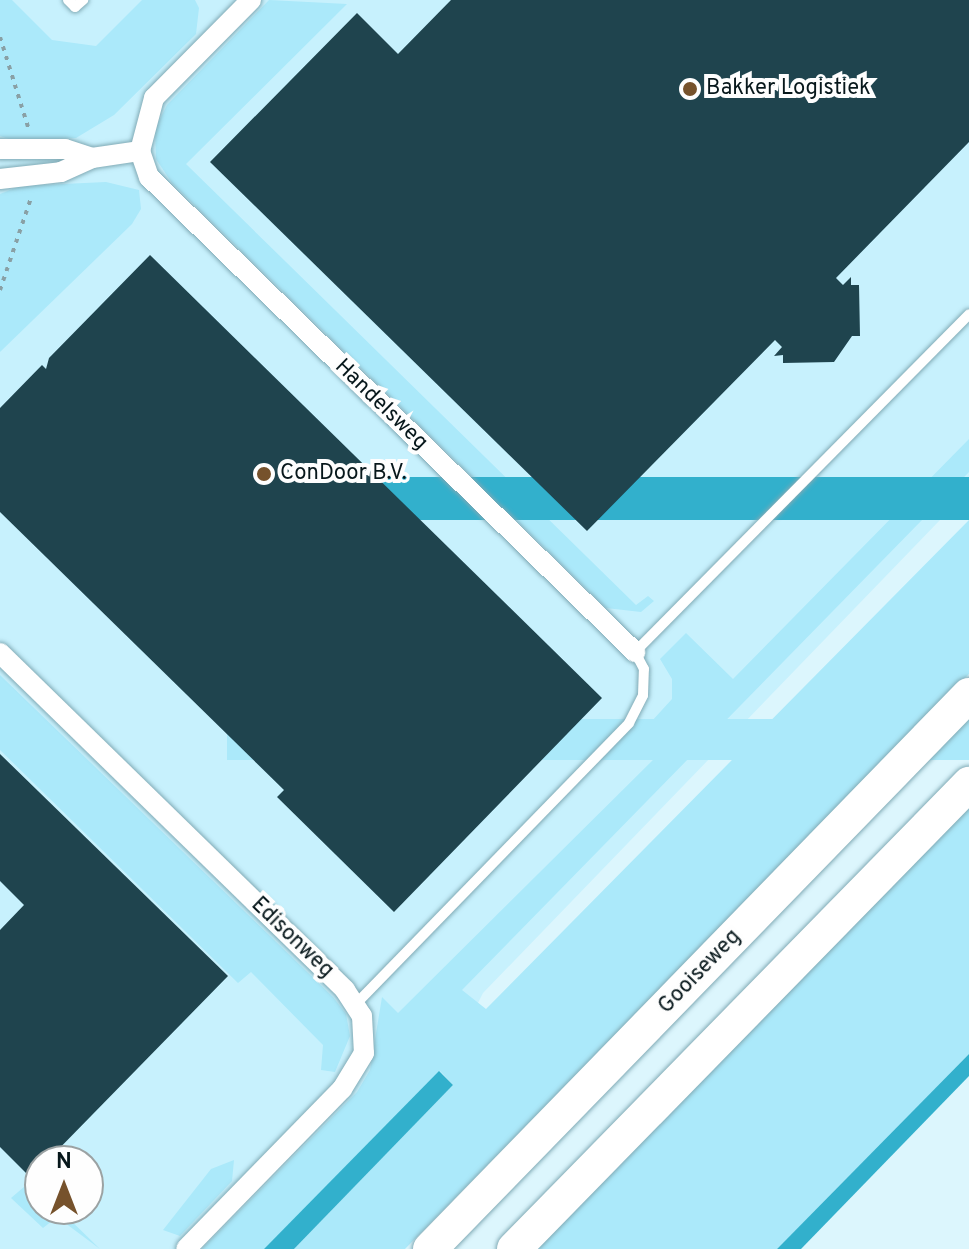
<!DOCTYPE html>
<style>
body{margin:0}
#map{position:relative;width:969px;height:1249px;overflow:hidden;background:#dcf6fd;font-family:Overpass,sans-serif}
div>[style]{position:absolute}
.built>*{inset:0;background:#c7f1fd}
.green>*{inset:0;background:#abe9fa;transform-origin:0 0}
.water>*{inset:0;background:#32b0cc;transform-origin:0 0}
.building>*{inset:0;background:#1f444e}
.path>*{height:4px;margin-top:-2px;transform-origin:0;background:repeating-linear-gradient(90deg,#89a0a5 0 4px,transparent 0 10px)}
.roads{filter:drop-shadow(0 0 2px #81aab5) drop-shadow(0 0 2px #81aab5)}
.service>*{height:10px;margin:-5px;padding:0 5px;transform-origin:5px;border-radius:5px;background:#fff}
.minor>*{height:20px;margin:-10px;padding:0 10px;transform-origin:10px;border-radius:10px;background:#fff}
.trunk>*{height:34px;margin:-17px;padding:0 17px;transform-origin:17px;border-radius:17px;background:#fff}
.dots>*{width:22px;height:22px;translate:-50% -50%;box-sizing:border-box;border:4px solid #fefefe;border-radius:50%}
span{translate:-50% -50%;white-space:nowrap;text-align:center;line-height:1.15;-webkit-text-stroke:8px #fefefe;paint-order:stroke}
.poi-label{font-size:22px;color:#07171b}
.left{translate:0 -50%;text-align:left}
.street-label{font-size:22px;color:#07171b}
.north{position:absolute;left:24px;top:1145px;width:80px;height:80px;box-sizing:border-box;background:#fefefe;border:2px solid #9ba2a3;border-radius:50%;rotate:0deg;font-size:22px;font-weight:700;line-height:32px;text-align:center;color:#07171b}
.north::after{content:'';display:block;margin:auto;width:28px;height:36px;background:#76522c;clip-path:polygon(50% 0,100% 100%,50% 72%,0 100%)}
</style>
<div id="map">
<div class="built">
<i style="clip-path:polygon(evenodd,0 0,969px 0,969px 490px,483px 993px,435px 1088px,278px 1249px,0 1249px,0 0,40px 1161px,88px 1161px,88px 1209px,40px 1209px,40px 1161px)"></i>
</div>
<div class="green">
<i style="clip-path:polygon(0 0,12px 0,52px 40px,96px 46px,142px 0,195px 0,199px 8px,196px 34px,114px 115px,76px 138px,15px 141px,0 136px)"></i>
<i style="clip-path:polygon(269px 0,347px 4px,186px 164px,636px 605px,648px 596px,654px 601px,641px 612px,606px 608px,172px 183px,156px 159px,155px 129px,167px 105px)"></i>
<i style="clip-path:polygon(106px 182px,139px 190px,141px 209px,132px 224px,0 352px,0 194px,20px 186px)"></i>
<i style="clip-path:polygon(969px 439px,969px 472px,462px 990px,486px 1009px,969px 520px,969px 674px,405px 1249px,294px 1249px,453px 1085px,440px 1071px,264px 1249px,202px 1249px,357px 1092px,370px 1070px,382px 997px,398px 1013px,661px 752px,641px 733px,672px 699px,672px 679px,660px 659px,686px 633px,733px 679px)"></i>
<i style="clip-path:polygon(0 675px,333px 997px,346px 1014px,350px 1036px,335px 1072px,321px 1070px,323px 1045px,251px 972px,238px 983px,0 750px)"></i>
<i style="left:969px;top:719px;width:41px;height:742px;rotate:90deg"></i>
<i style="clip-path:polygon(969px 804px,969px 1054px,777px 1249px,531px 1249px)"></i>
<i style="clip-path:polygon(234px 1160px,232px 1181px,180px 1236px,163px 1230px,211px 1169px)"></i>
<i style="clip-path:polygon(31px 1181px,40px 1190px,40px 1209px,59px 1209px,100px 1249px,57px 1217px,43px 1228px,11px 1198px)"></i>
</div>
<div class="water">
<i style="left:969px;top:477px;width:43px;height:722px;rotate:90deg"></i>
<i style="clip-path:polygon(969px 1054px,969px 1076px,801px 1249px,777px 1249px)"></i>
<i style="clip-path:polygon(439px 1071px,453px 1085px,294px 1249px,264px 1249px)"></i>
</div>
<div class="building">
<i style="clip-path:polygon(451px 0,969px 0,969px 142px,836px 278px,843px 285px,851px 277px,851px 285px,859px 285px,860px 336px,852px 336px,834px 362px,783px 363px,783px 355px,774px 356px,782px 347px,775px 340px,587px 531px,210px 162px,357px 13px,398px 54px)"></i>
<i style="clip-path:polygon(150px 255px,602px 698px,394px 912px,277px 797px,284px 790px,0 512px,0 408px,42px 365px,46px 369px,49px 358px)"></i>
<i style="clip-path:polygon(0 754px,228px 976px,47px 1161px,40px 1161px,31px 1178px,0 1147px,0 930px,24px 905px,0 881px)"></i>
</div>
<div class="path">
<i style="left:0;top:37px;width:97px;rotate:72.7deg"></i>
<i style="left:0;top:290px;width:97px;rotate:-71.4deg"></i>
</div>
<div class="roads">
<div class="service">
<i style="left:68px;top:0;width:10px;rotate:45deg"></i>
<i style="left:75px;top:7px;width:11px;rotate:-41deg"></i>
<i style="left:355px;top:1005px;width:393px;rotate:-45.8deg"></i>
<i style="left:629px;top:723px;width:31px;rotate:-63deg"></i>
<i style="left:643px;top:695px;width:26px;rotate:-88deg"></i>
<i style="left:644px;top:669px;width:19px;rotate:-118deg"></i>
<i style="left:635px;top:652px;width:475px;rotate:-45.3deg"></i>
</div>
<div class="minor">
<i style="left:251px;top:0;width:138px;rotate:134.7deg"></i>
<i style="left:154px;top:98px;width:55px;rotate:104.8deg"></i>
<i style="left:140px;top:151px;width:28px;rotate:71deg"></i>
<i style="left:149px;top:177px;width:680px;rotate:44.34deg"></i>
<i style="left:0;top:149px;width:65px"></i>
<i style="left:65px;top:149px;width:28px;rotate:18deg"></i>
<i style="left:0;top:179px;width:61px;rotate:-6.5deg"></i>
<i style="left:61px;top:172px;width:34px;rotate:-24deg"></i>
<i style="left:92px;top:158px;width:49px;rotate:-8.3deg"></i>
<i style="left:0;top:653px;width:482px;rotate:44.3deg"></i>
<i style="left:345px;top:990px;width:31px;rotate:57deg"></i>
<i style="left:362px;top:1016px;width:37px;rotate:87deg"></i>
<i style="left:364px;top:1053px;width:42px;rotate:121.4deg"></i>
<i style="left:342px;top:1089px;width:223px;rotate:134.3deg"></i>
</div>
<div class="trunk">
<i style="left:430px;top:1249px;width:773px;rotate:-45.79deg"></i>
<i style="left:514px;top:1249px;width:651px;rotate:-45.62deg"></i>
</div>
</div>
<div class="dots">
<i style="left:690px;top:89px;background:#76522c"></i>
<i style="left:264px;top:474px;background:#76522c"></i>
</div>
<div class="poi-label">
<span class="left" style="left:706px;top:89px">Bakker Logistiek</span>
<span class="left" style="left:280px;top:474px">ConDoor B.V.</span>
</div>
<div class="street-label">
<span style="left:381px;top:405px;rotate:44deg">Handelsweg</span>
<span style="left:292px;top:938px;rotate:44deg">Edisonweg</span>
<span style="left:700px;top:972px;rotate:-46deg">Gooiseweg</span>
</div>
<div class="north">N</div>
</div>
